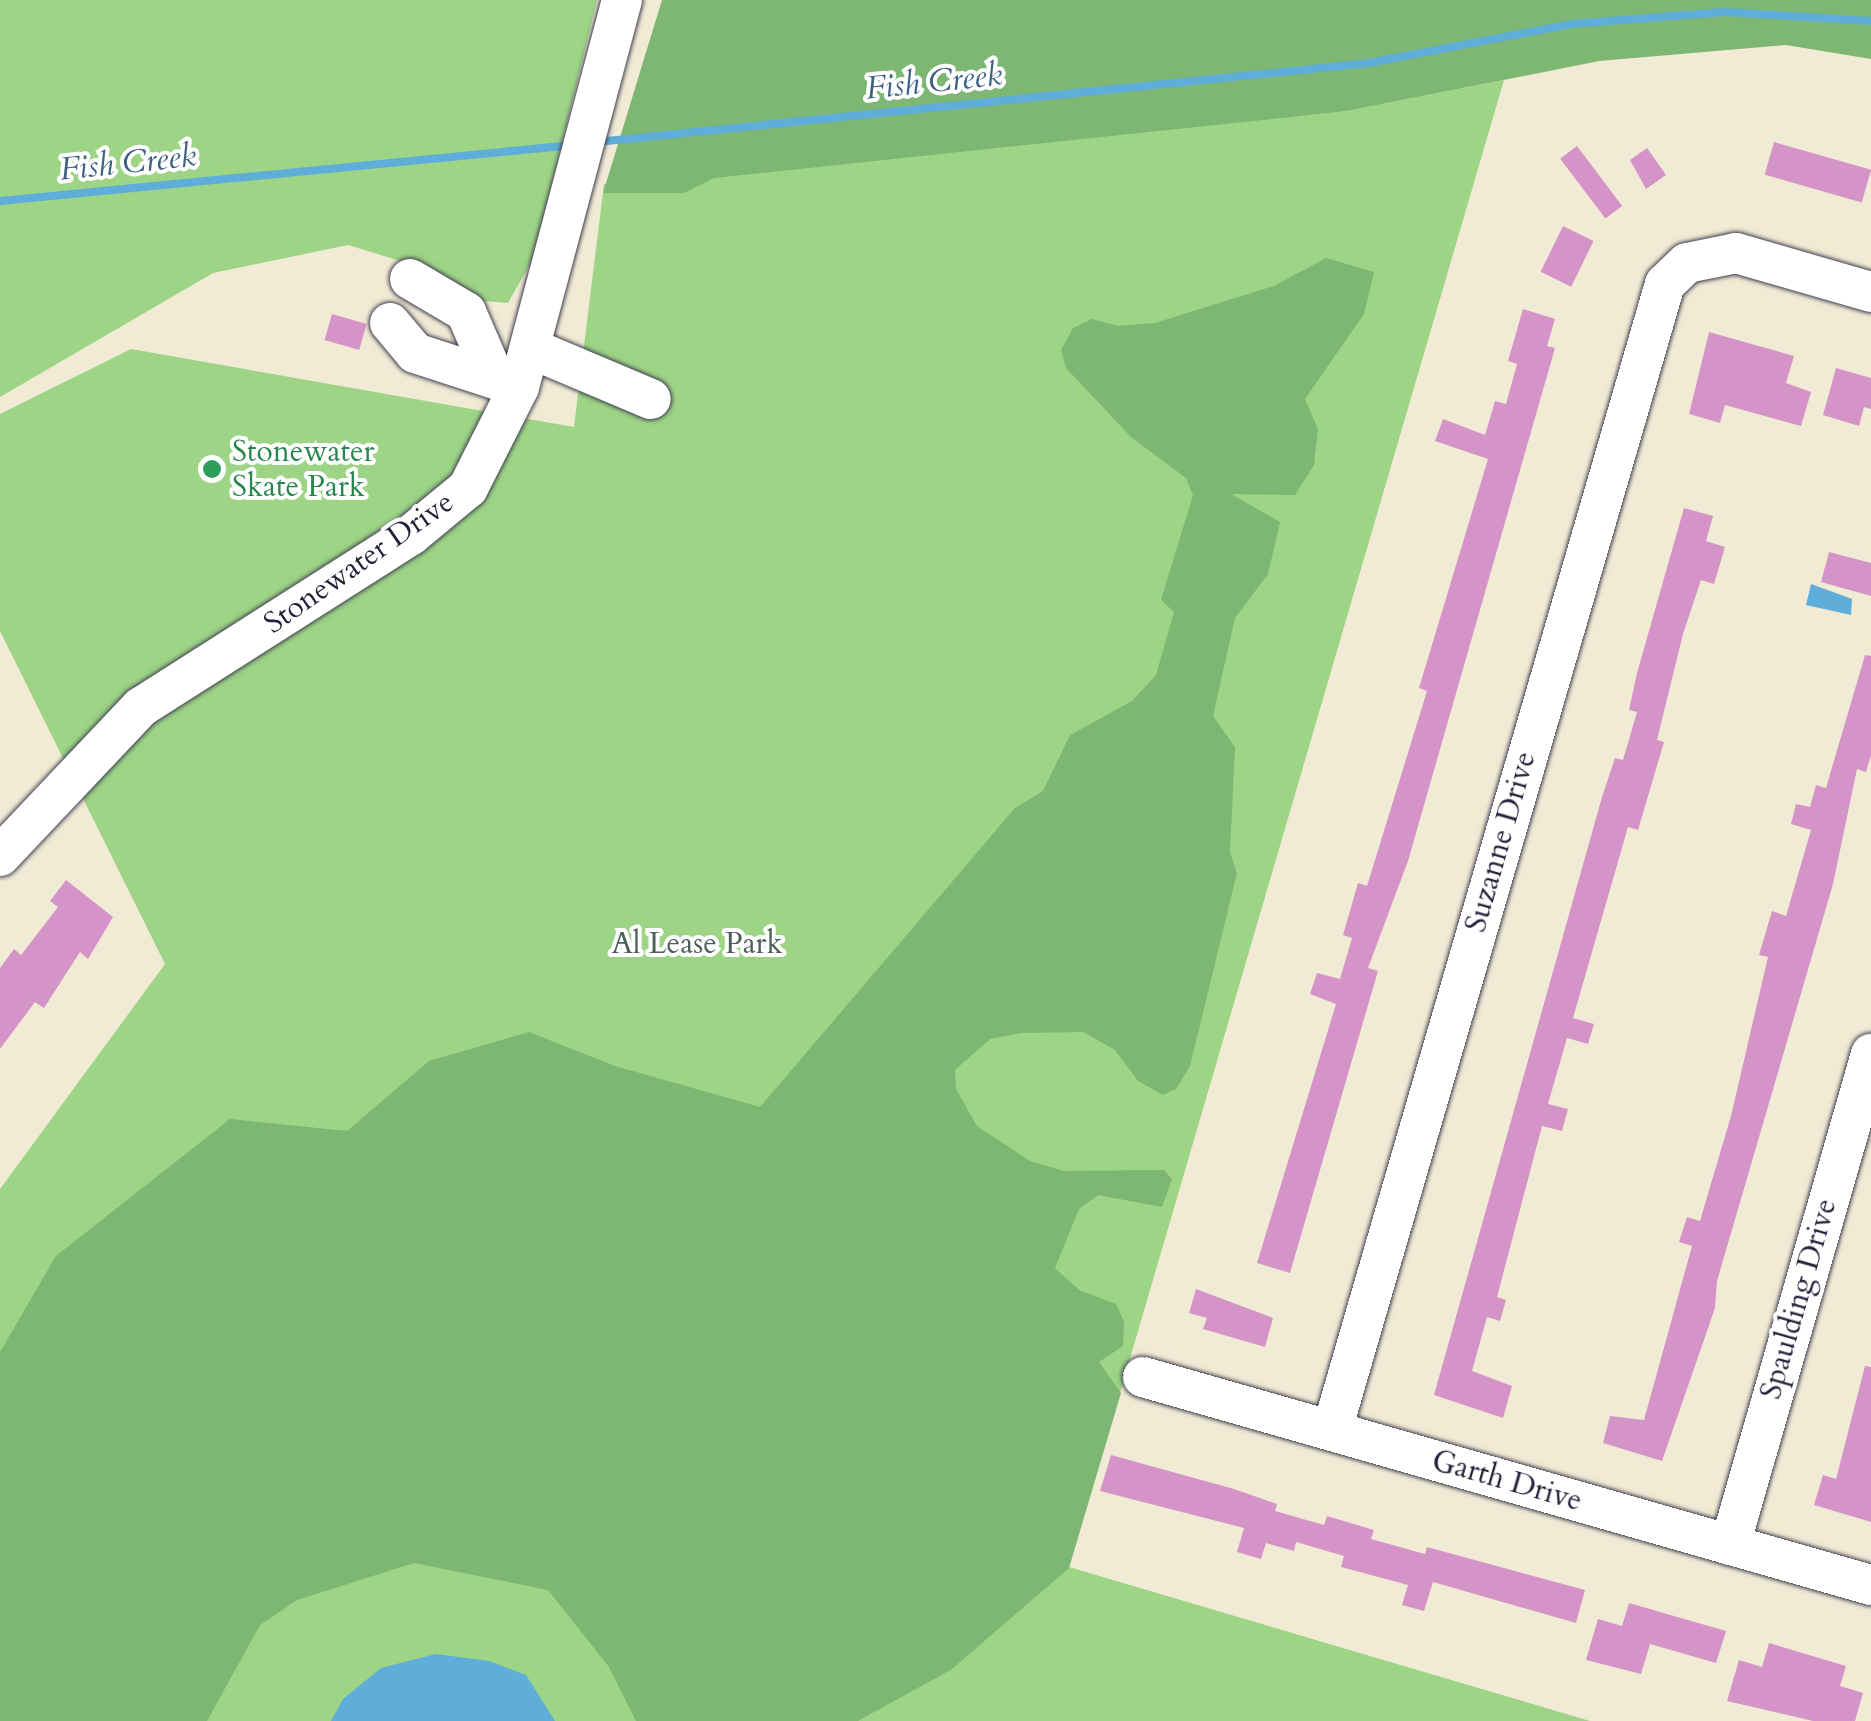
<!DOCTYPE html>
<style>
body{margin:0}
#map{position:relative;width:1871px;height:1721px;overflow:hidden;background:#f1ebd5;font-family:Cardo,serif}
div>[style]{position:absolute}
.green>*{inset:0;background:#9dd486}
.forest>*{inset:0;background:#7eb673}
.water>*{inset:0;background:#5faed9}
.stream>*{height:8px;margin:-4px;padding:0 4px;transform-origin:4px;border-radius:4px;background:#5faed9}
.building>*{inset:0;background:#d494c7;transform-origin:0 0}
.roads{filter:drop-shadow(0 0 2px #414052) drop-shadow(0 0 2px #414052)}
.minor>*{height:40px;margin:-20px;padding:0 20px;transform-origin:20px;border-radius:20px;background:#fff}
.dots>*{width:28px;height:28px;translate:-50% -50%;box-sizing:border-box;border:5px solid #fff;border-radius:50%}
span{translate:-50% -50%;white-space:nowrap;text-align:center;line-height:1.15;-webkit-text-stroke:8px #fff;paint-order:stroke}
.leisure-label{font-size:30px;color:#27864d}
.left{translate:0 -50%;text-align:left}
.street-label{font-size:30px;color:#22223b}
.park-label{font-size:30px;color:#4d6055}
.water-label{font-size:32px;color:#3d6182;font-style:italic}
</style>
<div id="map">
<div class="green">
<i style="clip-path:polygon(0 0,597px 0,534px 257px,508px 303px,482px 301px,410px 264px,348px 245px,213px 273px,0 397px)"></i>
<i style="clip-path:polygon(1504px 80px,1069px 1567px,1590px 1721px,0 1721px,0 1189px,165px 964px,0 631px,0 414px,131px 349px,574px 427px,604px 184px,1347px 111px)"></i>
</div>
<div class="forest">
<i style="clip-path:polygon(662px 0,1871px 0,1871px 59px,1786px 45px,1599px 61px,1347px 111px,714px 178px,684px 193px,603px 193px)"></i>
<i style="clip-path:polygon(1326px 258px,1374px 272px,1364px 314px,1305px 399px,1318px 429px,1314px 465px,1295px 495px,1231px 494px,1280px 522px,1268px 574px,1235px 618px,1213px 716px,1235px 747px,1230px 852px,1237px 873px,1190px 1066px,1176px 1089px,1163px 1095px,1138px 1081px,1115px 1050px,1083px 1032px,1021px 1033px,990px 1039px,955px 1070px,956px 1089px,977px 1126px,1030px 1161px,1064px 1171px,1164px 1170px,1172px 1179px,1162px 1207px,1098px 1195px,1079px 1209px,1055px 1268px,1079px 1290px,1116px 1304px,1124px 1321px,1123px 1346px,1099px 1362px,1121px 1393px,1069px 1568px,952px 1669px,858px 1721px,636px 1721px,609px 1667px,548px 1590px,414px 1563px,297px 1600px,260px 1625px,207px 1721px,0 1721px,0 1352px,56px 1256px,230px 1119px,347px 1131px,429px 1061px,529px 1032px,615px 1066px,760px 1107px,1015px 808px,1043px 791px,1070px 735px,1132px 701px,1156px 675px,1174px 612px,1161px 600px,1193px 495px,1186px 478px,1131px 437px,1066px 368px,1061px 350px,1073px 328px,1092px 319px,1118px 326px,1155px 323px,1274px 286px)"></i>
</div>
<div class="water">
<i style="clip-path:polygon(1811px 584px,1852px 599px,1851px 615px,1806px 605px)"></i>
<i style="clip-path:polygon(436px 1654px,489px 1661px,526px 1675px,555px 1721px,331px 1721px,343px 1699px,381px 1668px)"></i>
</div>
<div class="stream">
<i style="left:597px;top:142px;width:776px;rotate:-5.84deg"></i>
<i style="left:1369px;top:63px;width:206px;rotate:-10.9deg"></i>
<i style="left:1571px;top:24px;width:154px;rotate:-4.5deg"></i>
<i style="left:1725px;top:12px;width:146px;rotate:3.5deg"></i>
<i style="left:0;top:201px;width:576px;rotate:-5.58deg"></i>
</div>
<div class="building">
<i style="left:1774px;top:142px;width:101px;height:34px;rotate:16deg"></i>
<i style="left:1577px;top:146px;width:75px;height:21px;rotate:53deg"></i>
<i style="clip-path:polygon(1647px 148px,1666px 175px,1646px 189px,1630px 160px)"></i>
<i style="left:1563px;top:226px;width:34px;height:51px;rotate:26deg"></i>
<i style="clip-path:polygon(1523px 309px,1555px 319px,1547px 346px,1555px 348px,1408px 861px,1368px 968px,1378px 971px,1290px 1273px,1257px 1263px,1336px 1004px,1310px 994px,1317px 973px,1340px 979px,1352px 938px,1343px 935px,1358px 883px,1367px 886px,1427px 691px,1419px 688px,1488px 459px,1435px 441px,1443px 419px,1485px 435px,1495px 401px,1506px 404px,1517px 364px,1508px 361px)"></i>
<i style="left:332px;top:314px;width:36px;height:27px;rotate:16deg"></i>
<i style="clip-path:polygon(1709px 332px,1794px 356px,1786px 383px,1811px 392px,1801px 426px,1725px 405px,1720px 423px,1689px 414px)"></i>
<i style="clip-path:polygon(1836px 368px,1871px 378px,1871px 409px,1864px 407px,1859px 426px,1823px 415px)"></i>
<i style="clip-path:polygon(1684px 508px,1713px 516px,1706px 541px,1725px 547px,1714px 584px,1701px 580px,1683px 634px,1657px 740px,1664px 742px,1638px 830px,1628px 827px,1573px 1018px,1594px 1024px,1588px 1044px,1567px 1038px,1548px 1104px,1568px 1109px,1562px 1131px,1542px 1126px,1497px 1297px,1506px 1300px,1500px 1321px,1487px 1317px,1472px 1371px,1512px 1386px,1503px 1418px,1434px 1395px,1602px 797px,1615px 758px,1623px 760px,1637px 712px,1629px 710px,1637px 673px)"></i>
<i style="clip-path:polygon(1829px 552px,1871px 563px,1871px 596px,1821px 582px)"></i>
<i style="clip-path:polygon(1865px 655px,1871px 656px,1871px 755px,1866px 772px,1857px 769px,1833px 884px,1717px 1281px,1715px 1308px,1662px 1461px,1603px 1443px,1610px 1416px,1644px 1420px,1692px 1246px,1679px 1242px,1687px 1217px,1700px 1221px,1731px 1116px,1768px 957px,1759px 955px,1772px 911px,1786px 916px,1811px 830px,1791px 824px,1796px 804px,1810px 807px,1816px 785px,1826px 788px)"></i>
<i style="clip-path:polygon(66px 880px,113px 917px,88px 959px,80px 952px,44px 1008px,35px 1002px,0 1049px,0 968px,14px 949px,21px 955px,58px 907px,50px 901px)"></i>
<i style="clip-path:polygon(1196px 1289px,1273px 1318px,1265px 1347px,1203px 1329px,1207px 1318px,1189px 1313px)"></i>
<i style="clip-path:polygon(1865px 1366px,1871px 1367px,1871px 1522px,1814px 1505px,1823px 1475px,1836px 1479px)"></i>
<i style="clip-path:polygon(1111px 1455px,1234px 1489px,1277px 1504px,1275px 1511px,1324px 1525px,1327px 1516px,1374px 1530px,1371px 1539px,1425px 1554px,1427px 1547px,1585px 1590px,1576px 1623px,1433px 1582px,1424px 1611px,1402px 1605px,1408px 1585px,1341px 1567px,1344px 1556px,1296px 1542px,1294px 1551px,1266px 1543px,1261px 1559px,1237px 1552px,1244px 1528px,1100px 1491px)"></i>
<i style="clip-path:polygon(1629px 1603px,1726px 1631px,1716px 1663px,1650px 1644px,1641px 1674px,1586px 1660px,1598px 1619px,1622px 1626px)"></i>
<i style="clip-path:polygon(1769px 1643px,1846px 1666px,1840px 1686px,1863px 1693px,1855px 1721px,1813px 1721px,1727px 1701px,1739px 1660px,1762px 1667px)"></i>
</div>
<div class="roads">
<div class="minor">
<i style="left:410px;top:279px;width:65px;rotate:30.5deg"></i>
<i style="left:466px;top:312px;width:73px;rotate:66.6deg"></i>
<i style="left:390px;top:323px;width:39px;rotate:50deg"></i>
<i style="left:415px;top:353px;width:109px;rotate:18.1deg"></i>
<i style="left:530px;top:348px;width:131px;rotate:22.9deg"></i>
<i style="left:0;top:856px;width:205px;rotate:-46.6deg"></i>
<i style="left:141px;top:707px;width:320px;rotate:-32.5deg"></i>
<i style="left:411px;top:535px;width:74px;rotate:-39.5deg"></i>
<i style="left:468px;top:488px;width:113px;rotate:-63.2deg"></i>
<i style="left:519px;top:387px;width:400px;rotate:-75.1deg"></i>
<i style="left:1143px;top:1377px;width:757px;rotate:15.95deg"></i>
<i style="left:1332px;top:1430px;width:1193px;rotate:-73.8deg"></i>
<i style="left:1665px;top:284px;width:30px;rotate:-44deg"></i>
<i style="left:1687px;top:263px;width:50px;rotate:-11.5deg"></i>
<i style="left:1736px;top:253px;width:141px;rotate:16.1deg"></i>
<i style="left:1730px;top:1545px;width:511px;rotate:-73.98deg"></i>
</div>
</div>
<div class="dots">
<i style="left:212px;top:469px;background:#2e9e5b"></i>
</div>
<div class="leisure-label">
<span class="left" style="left:232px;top:469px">Stonewater<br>Skate Park</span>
</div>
<div class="street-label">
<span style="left:359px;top:563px;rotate:-35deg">Stonewater Drive</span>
<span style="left:1501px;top:842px;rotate:-74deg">Suzanne Drive</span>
<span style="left:1799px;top:1299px;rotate:-74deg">Spaulding Drive</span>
<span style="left:1507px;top:1481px;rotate:16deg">Garth Drive</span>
</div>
<div class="park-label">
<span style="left:697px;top:944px">Al Lease Park</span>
</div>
<div class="water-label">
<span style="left:934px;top:82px;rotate:-6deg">Fish Creek</span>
<span style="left:128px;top:163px;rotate:-6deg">Fish Creek</span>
</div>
</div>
